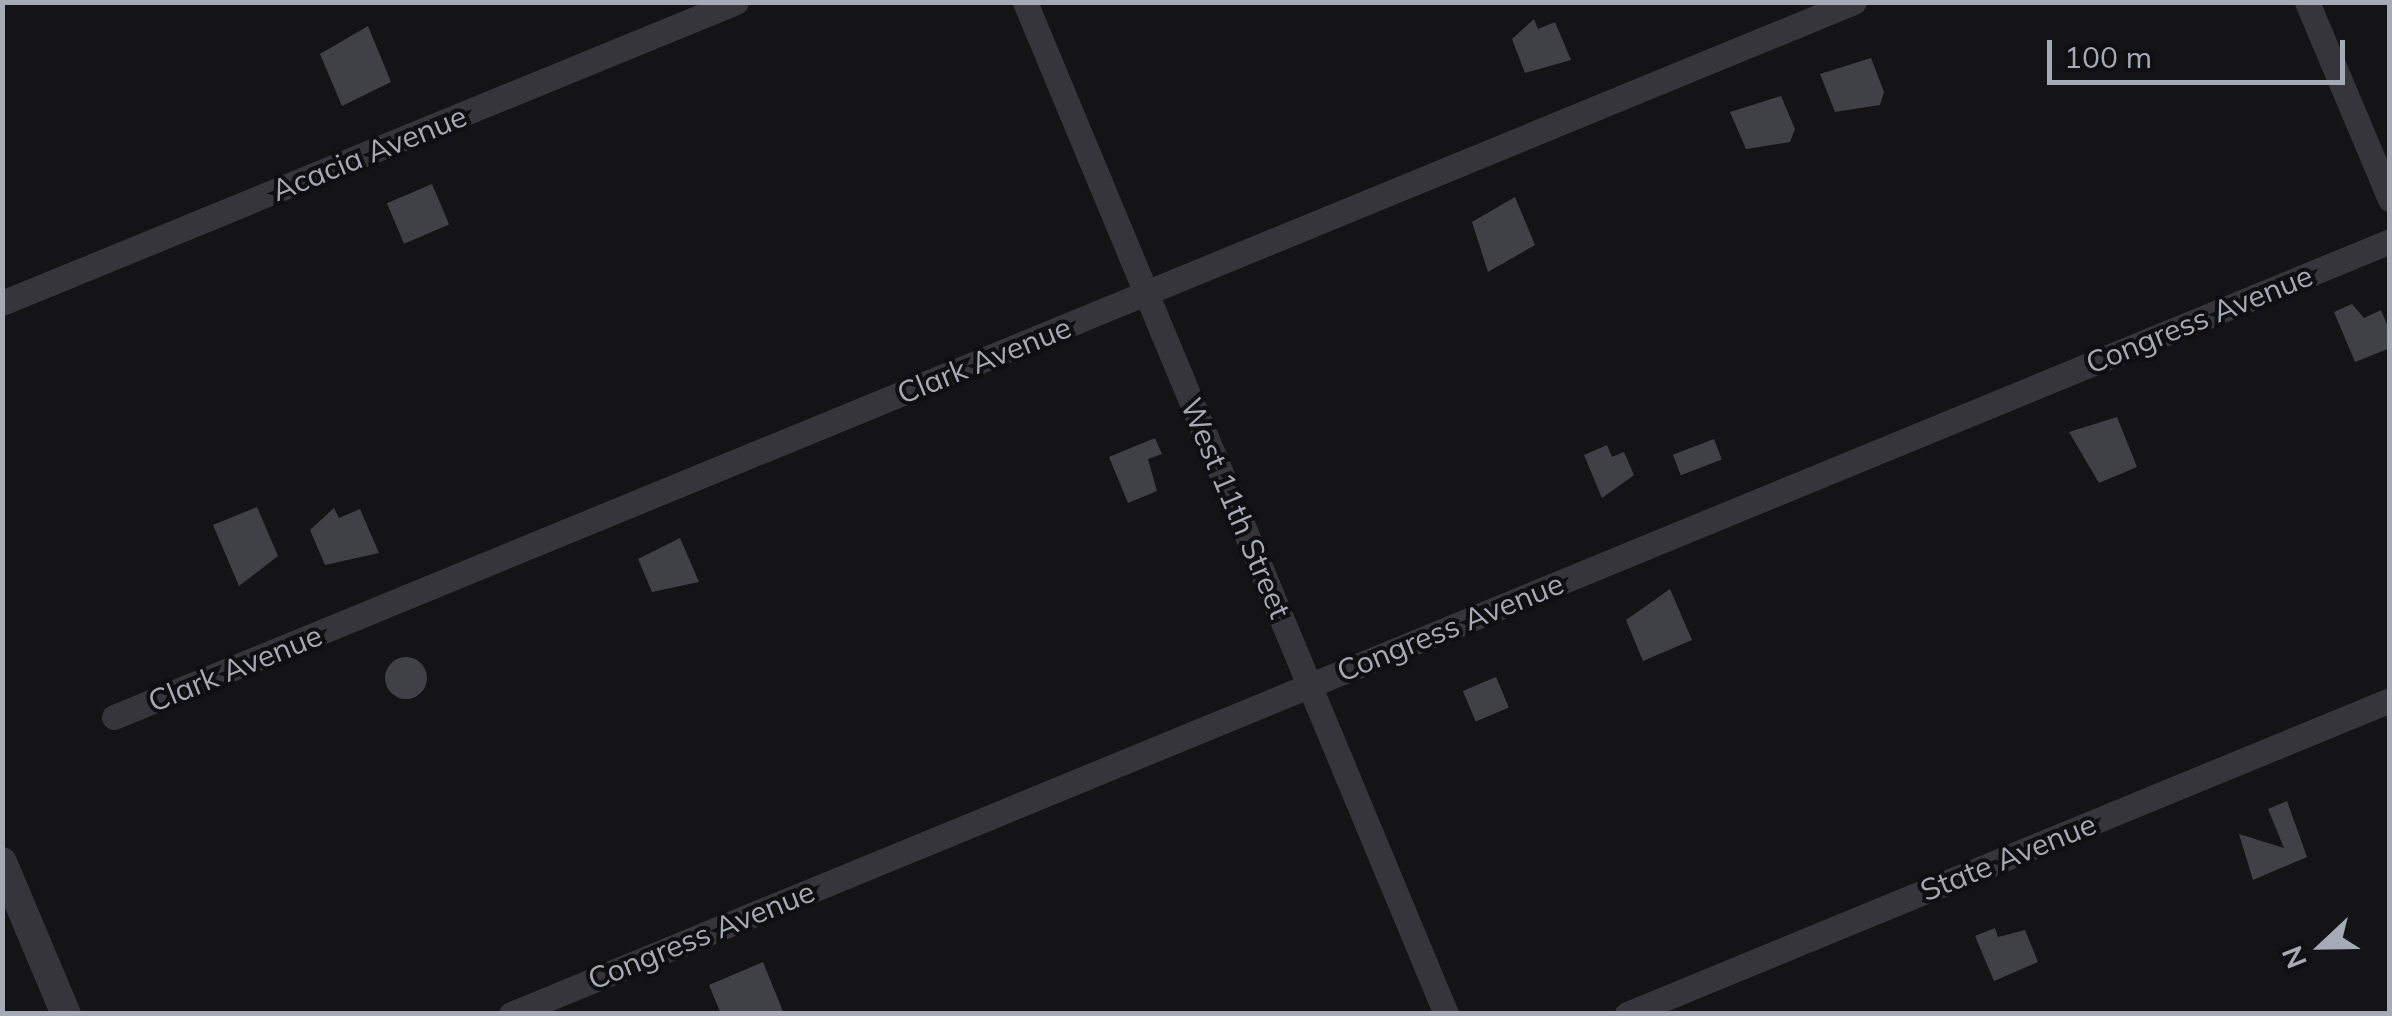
<!DOCTYPE html>
<style>
body{margin:0}
#map{position:relative;width:2392px;height:1016px;overflow:hidden;background:#141416;font-family:Mulish,sans-serif}
div>[style]{position:absolute}
.building>*{inset:0;background:#404146;transform-origin:0 0}
.round{border-radius:50%}
.minor>*{height:25px;margin:-12.5px;padding:0 12.5px;transform-origin:12.5px;border-radius:12.5px;background:#35353b}
.tertiary>*{height:30px;margin:-15px;padding:0 15px;transform-origin:15px;border-radius:15px;background:#35353b}
span{translate:-50% -50%;white-space:nowrap;text-align:center;line-height:1.15;-webkit-text-stroke:8px #0f0f11;paint-order:stroke}
.street-label{font-size:30px;color:#a6a9b6}
.frame{position:absolute;inset:0;border:5px solid #a6a9b6;pointer-events:none}
.north{position:absolute;left:2272px;top:896px;width:100px;height:100px;-webkit-text-stroke:8px #0f0f11;paint-order:stroke;rotate:248deg;font-size:28px;font-weight:700;line-height:40px;text-align:center;color:#a6a9b6}
.north::after{content:'';display:block;margin:auto;width:35px;height:45px;background:#a6a9b6;clip-path:polygon(50% 0,100% 100%,50% 72%,0 100%)}
.scale{position:absolute;left:2047px;top:40px;width:298px;height:45px;box-sizing:border-box;border:5px solid #a6a9b6;border-top:0;padding-left:12px;font-size:30px;line-height:35px;white-space:nowrap;color:#a6a9b6;-webkit-text-stroke:8px #0f0f11;paint-order:stroke}
</style>
<div id="map">
<div class="building">
<i style="clip-path:polygon(1534px 19px,1538px 29px,1555px 22px,1571px 60px,1525px 73px,1512px 39px)"></i>
<i style="clip-path:polygon(368px 26px,391px 82px,342px 106px,320px 54px)"></i>
<i style="clip-path:polygon(1871px 58px,1884px 92px,1880px 105px,1835px 112px,1820px 74px)"></i>
<i style="clip-path:polygon(1781px 96px,1795px 129px,1790px 142px,1746px 149px,1730px 112px)"></i>
<i style="left:432px;top:184px;width:44px;height:49px;rotate:67deg"></i>
<i style="clip-path:polygon(1515px 197px,1535px 245px,1488px 272px,1472px 222px)"></i>
<i style="clip-path:polygon(2352px 304px,2364px 318px,2381px 310px,2390px 332px,2390px 348px,2355px 362px,2334px 312px)"></i>
<i style="clip-path:polygon(2117px 417px,2137px 467px,2099px 483px,2069px 432px)"></i>
<i style="clip-path:polygon(1155px 438px,1162px 454px,1148px 459px,1157px 491px,1128px 503px,1109px 457px)"></i>
<i style="left:1714px;top:439px;width:22px;height:44px;rotate:69deg"></i>
<i style="clip-path:polygon(1607px 445px,1612px 457px,1624px 452px,1634px 475px,1602px 498px,1584px 455px)"></i>
<i style="clip-path:polygon(257px 507px,278px 556px,239px 586px,213px 525px)"></i>
<i style="clip-path:polygon(334px 508px,339px 518px,360px 509px,379px 553px,325px 565px,310px 530px)"></i>
<i style="clip-path:polygon(680px 538px,699px 582px,652px 592px,638px 559px)"></i>
<i style="clip-path:polygon(1670px 589px,1692px 640px,1643px 661px,1626px 620px)"></i>
<i class="round" style="left:385px;top:657px;width:42px;height:42px"></i>
<i style="left:1496px;top:677px;width:33px;height:36px;rotate:67deg"></i>
<i style="clip-path:polygon(2287px 801px,2307px 857px,2253px 880px,2239px 834px,2284px 848px,2268px 809px)"></i>
<i style="clip-path:polygon(1995px 928px,1998px 937px,2025px 930px,2038px 962px,1994px 981px,1975px 936px)"></i>
<i style="clip-path:polygon(763px 962px,784px 1014px,721px 1014px,709px 985px)"></i>
</div>
<div class="minor">
<i style="left:1025px;top:2px;width:1096px;rotate:67.41deg"></i>
<i style="left:2307px;top:2px;width:214px;rotate:67.2deg"></i>
<i style="left:2px;top:303px;width:793px;rotate:-22.3deg"></i>
<i style="left:114px;top:717px;width:1881px;rotate:-22.34deg"></i>
<i style="left:511px;top:1014px;width:2032px;rotate:-22.36deg"></i>
<i style="left:1627px;top:1014px;width:825px;rotate:-22.37deg"></i>
</div>
<div class="tertiary">
<i style="left:2px;top:862px;width:165px;rotate:67.2deg"></i>
</div>
<div class="street-label">
<span style="left:369px;top:153px;rotate:-22deg">Acacia Avenue</span>
<span style="left:2199px;top:319px;rotate:-22deg">Congress Avenue</span>
<span style="left:984px;top:360px;rotate:-22deg">Clark Avenue</span>
<span style="left:1236px;top:508px;rotate:67deg">West 11th Street</span>
<span style="left:1450px;top:627px;rotate:-22deg">Congress Avenue</span>
<span style="left:235px;top:668px;rotate:-22deg">Clark Avenue</span>
<span style="left:2008px;top:857px;rotate:-22deg">State Avenue</span>
<span style="left:701px;top:935px;rotate:-22deg">Congress Avenue</span>
</div>
<div class="frame"></div>
<div class="north">N</div>
<div class="scale">100 m</div>
</div>
